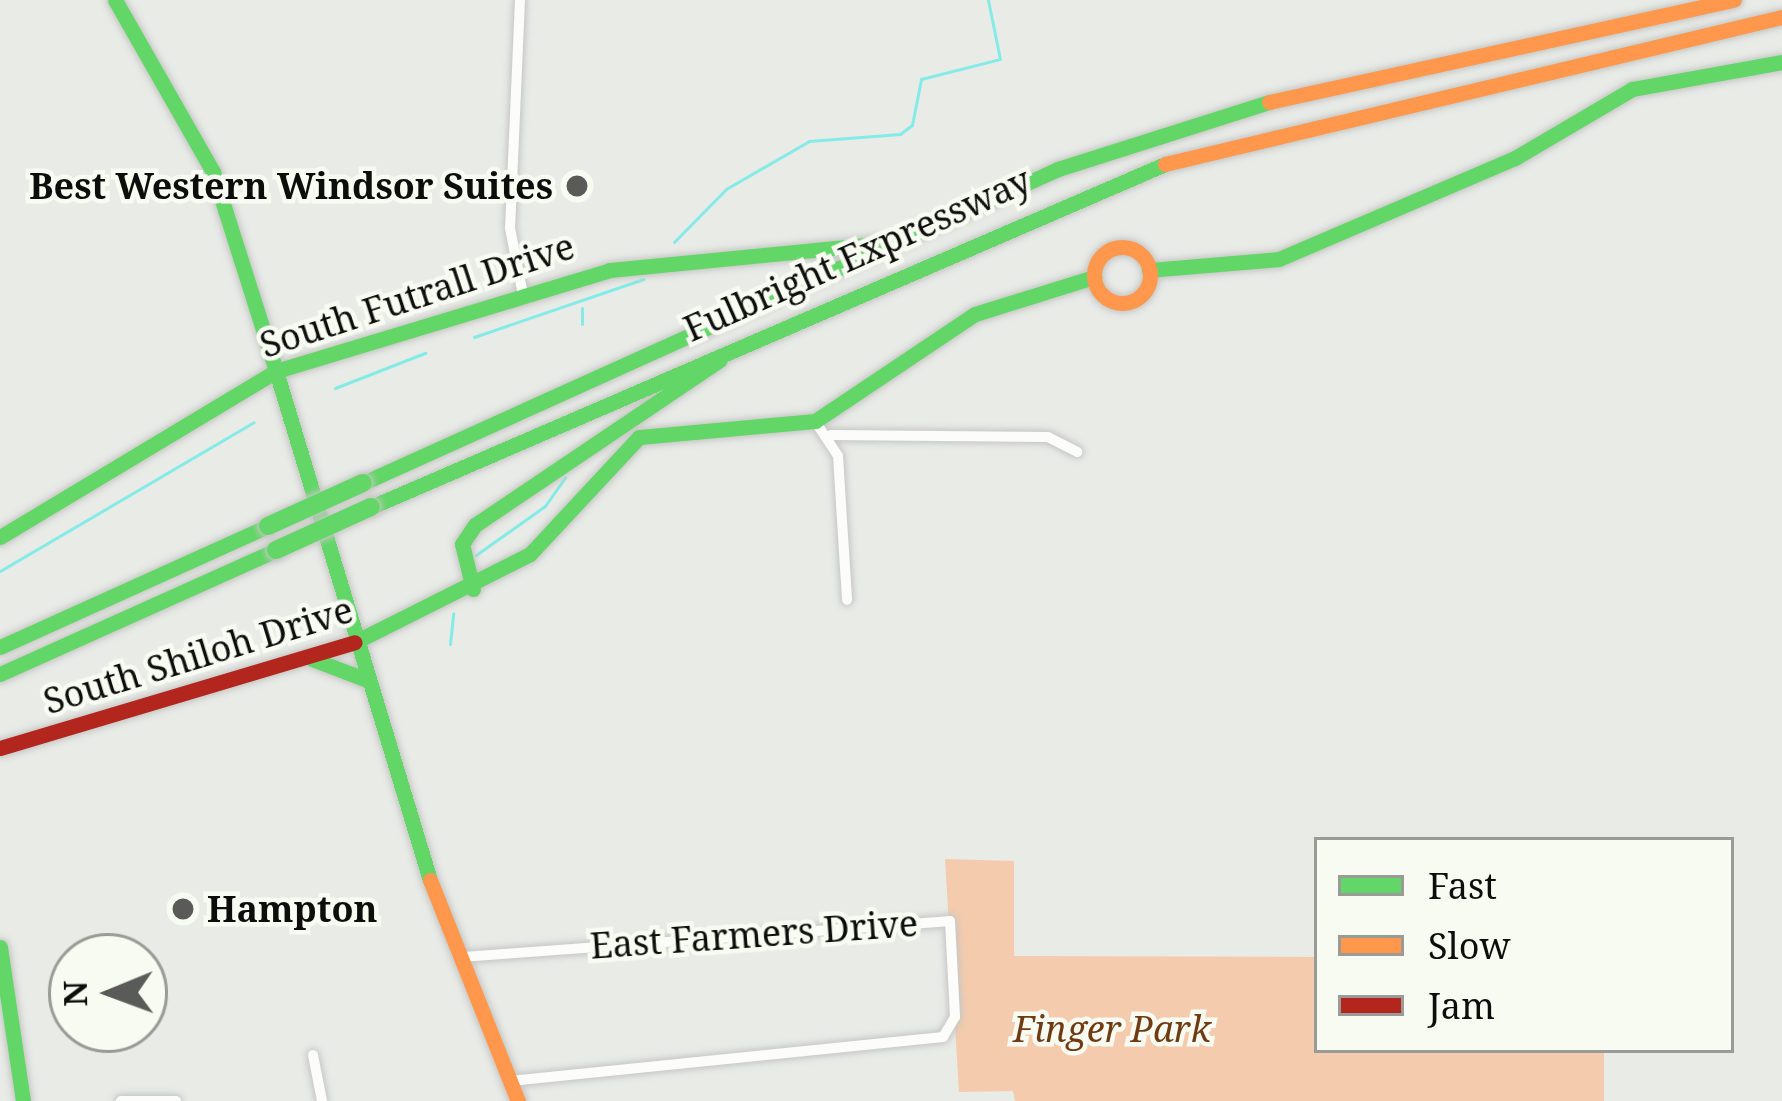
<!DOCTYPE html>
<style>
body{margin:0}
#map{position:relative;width:1782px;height:1101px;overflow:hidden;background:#e9ebe7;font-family:"Noto Serif",serif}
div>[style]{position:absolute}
.green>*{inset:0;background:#f4cbad}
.stream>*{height:3px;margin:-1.5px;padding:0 1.5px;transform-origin:1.5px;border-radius:1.5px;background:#84ebe7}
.roads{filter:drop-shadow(0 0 3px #c6c7c4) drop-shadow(0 0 3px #c6c7c4)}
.street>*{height:10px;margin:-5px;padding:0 5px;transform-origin:5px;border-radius:5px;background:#fcfcfb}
.fast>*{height:15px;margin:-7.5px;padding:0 7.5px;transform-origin:7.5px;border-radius:7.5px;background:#63d668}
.slow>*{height:15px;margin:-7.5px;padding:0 7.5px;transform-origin:7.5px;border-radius:7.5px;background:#ff974d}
.slow>.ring{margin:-7.5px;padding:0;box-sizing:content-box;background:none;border:15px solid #ff974d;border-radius:50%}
.jam>*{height:15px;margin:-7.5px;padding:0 7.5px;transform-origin:7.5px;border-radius:7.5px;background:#b3261e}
.bridges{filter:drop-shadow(0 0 3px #c6c7c4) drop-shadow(0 0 3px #c6c7c4)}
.fast-bridge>*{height:18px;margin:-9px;padding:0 9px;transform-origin:9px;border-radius:9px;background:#63d668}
.dots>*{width:33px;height:33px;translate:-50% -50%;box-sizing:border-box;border:6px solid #f7fbf2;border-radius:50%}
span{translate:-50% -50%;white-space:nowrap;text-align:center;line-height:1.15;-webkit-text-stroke:9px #f7fbf2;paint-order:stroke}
.poi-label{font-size:36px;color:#0d0e0b;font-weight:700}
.right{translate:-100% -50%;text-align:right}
.left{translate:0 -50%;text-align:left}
.street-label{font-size:36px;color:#0d0e0b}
.park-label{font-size:36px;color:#713b12;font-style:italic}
.legend{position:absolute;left:1314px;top:837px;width:420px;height:216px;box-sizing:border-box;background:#f7fbf2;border:3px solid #999c96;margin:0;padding:15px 21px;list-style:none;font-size:36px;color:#0d0e0b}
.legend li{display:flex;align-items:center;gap:24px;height:60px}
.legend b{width:60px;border:3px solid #999c96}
.north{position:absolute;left:48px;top:933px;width:120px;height:120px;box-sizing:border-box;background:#f7fbf2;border:3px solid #999c96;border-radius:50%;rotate:269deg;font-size:33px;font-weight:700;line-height:48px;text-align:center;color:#0d0e0b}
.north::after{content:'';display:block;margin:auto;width:42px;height:54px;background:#5a5b58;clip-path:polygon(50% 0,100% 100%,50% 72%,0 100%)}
</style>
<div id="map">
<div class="green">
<i style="clip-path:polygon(945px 859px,1014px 861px,1014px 956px,1317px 957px,1317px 1050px,1604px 1050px,1604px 1101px,1015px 1101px,1013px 1091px,959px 1092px)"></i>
</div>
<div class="stream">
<i style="left:674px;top:242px;width:74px;rotate:-45.5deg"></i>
<i style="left:726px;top:189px;width:96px;rotate:-30deg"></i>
<i style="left:809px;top:141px;width:91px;rotate:-4.4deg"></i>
<i style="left:900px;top:134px;width:15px;rotate:-37deg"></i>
<i style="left:912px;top:125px;width:47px;rotate:-78.9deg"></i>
<i style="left:921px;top:79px;width:81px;rotate:-14.2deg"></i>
<i style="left:1000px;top:59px;width:60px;rotate:-101.5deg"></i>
<i style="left:582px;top:324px;width:16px;rotate:-90deg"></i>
<i style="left:474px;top:337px;width:179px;rotate:-18.9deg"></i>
<i style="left:335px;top:388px;width:97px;rotate:-21.3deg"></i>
<i style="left:476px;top:555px;width:85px;rotate:-35.4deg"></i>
<i style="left:545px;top:506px;width:35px;rotate:-55deg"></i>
<i style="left:0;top:571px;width:294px;rotate:-30.4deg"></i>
<i style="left:450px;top:644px;width:31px;rotate:-84deg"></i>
</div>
<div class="roads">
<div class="street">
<i style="left:520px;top:0;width:228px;rotate:92.5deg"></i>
<i style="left:510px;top:228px;width:68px;rotate:79deg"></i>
<i style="left:815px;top:421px;width:42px;rotate:56.7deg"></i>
<i style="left:838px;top:456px;width:144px;rotate:86.4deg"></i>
<i style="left:831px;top:435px;width:217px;rotate:0.5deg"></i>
<i style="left:1048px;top:437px;width:33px;rotate:27deg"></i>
<i style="left:462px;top:957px;width:489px;rotate:-4.2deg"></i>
<i style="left:950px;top:921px;width:96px;rotate:87deg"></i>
<i style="left:955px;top:1017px;width:23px;rotate:121deg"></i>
<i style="left:943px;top:1037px;width:435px;rotate:174.2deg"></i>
<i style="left:313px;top:1055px;width:47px;rotate:78.9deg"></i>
<i style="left:121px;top:1101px;width:55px"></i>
</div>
<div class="fast">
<i style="left:115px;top:0;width:198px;rotate:60.3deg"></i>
<i style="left:213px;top:172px;width:209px;rotate:72.4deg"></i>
<i style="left:610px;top:270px;width:268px;rotate:-5.6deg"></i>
<i style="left:1149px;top:270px;width:130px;rotate:-4.8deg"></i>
<i style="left:1279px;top:259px;width:257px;rotate:-23.2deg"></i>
<i style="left:1515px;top:158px;width:136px;rotate:-30.5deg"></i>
<i style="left:1632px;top:89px;width:152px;rotate:-10.2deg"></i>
<i style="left:276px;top:371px;width:349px;rotate:-16.8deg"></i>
<i style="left:363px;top:483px;width:763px;rotate:-24.31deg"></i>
<i style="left:1058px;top:169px;width:221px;rotate:-17.6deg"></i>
<i style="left:371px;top:507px;width:865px;rotate:-23.36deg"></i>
<i style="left:0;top:537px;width:322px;rotate:-31deg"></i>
<i style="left:276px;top:371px;width:532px;rotate:73.17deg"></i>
<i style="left:473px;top:589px;width:46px;rotate:-103.7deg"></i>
<i style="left:462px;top:544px;width:23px;rotate:-56deg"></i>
<i style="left:475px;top:525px;width:295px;rotate:-34deg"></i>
<i style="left:355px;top:642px;width:196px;rotate:-26.7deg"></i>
<i style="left:530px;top:554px;width:160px;rotate:-47deg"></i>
<i style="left:639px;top:437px;width:177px;rotate:-5.2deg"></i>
<i style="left:815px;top:421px;width:192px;rotate:-33.8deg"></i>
<i style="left:975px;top:314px;width:125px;rotate:-17.3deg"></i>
<i style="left:0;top:647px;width:294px;rotate:-24.3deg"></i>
<i style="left:312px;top:659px;width:59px;rotate:20.9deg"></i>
<i style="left:0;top:674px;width:303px;rotate:-24.2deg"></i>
<i style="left:0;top:947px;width:156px;rotate:81.5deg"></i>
</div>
<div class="slow">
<i style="left:1269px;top:102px;width:476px;rotate:-12.4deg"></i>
<i style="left:1165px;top:164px;width:634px;rotate:-13.4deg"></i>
<i class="ring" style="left:1094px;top:247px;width:41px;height:41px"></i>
<i style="left:430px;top:880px;width:238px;rotate:68.3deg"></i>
</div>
<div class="jam">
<i style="left:0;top:748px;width:370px;rotate:-16.6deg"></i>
</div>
</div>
<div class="bridges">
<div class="fast-bridge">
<i style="left:268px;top:526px;width:104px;rotate:-24.4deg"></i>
<i style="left:276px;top:550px;width:104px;rotate:-24.4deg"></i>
</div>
</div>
<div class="dots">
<i style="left:577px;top:186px;background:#5a5b58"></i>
<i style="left:183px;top:909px;background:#5a5b58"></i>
</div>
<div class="poi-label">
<span class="right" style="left:553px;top:186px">Best Western Windsor Suites</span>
<span class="left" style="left:207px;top:909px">Hampton</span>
</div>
<div class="street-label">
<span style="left:857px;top:254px;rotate:-24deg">Fulbright Expressway</span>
<span style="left:417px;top:295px;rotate:-18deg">South Futrall Drive</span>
<span style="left:198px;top:655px;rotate:-17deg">South Shiloh Drive</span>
<span style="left:754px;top:934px;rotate:-4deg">East Farmers Drive</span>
</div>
<div class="park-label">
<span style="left:1112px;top:1029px">Finger Park</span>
</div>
<ul class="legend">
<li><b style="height:15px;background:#63d668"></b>Fast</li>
<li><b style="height:15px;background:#ff974d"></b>Slow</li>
<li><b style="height:15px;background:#b3261e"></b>Jam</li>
</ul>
<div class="north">N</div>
</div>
